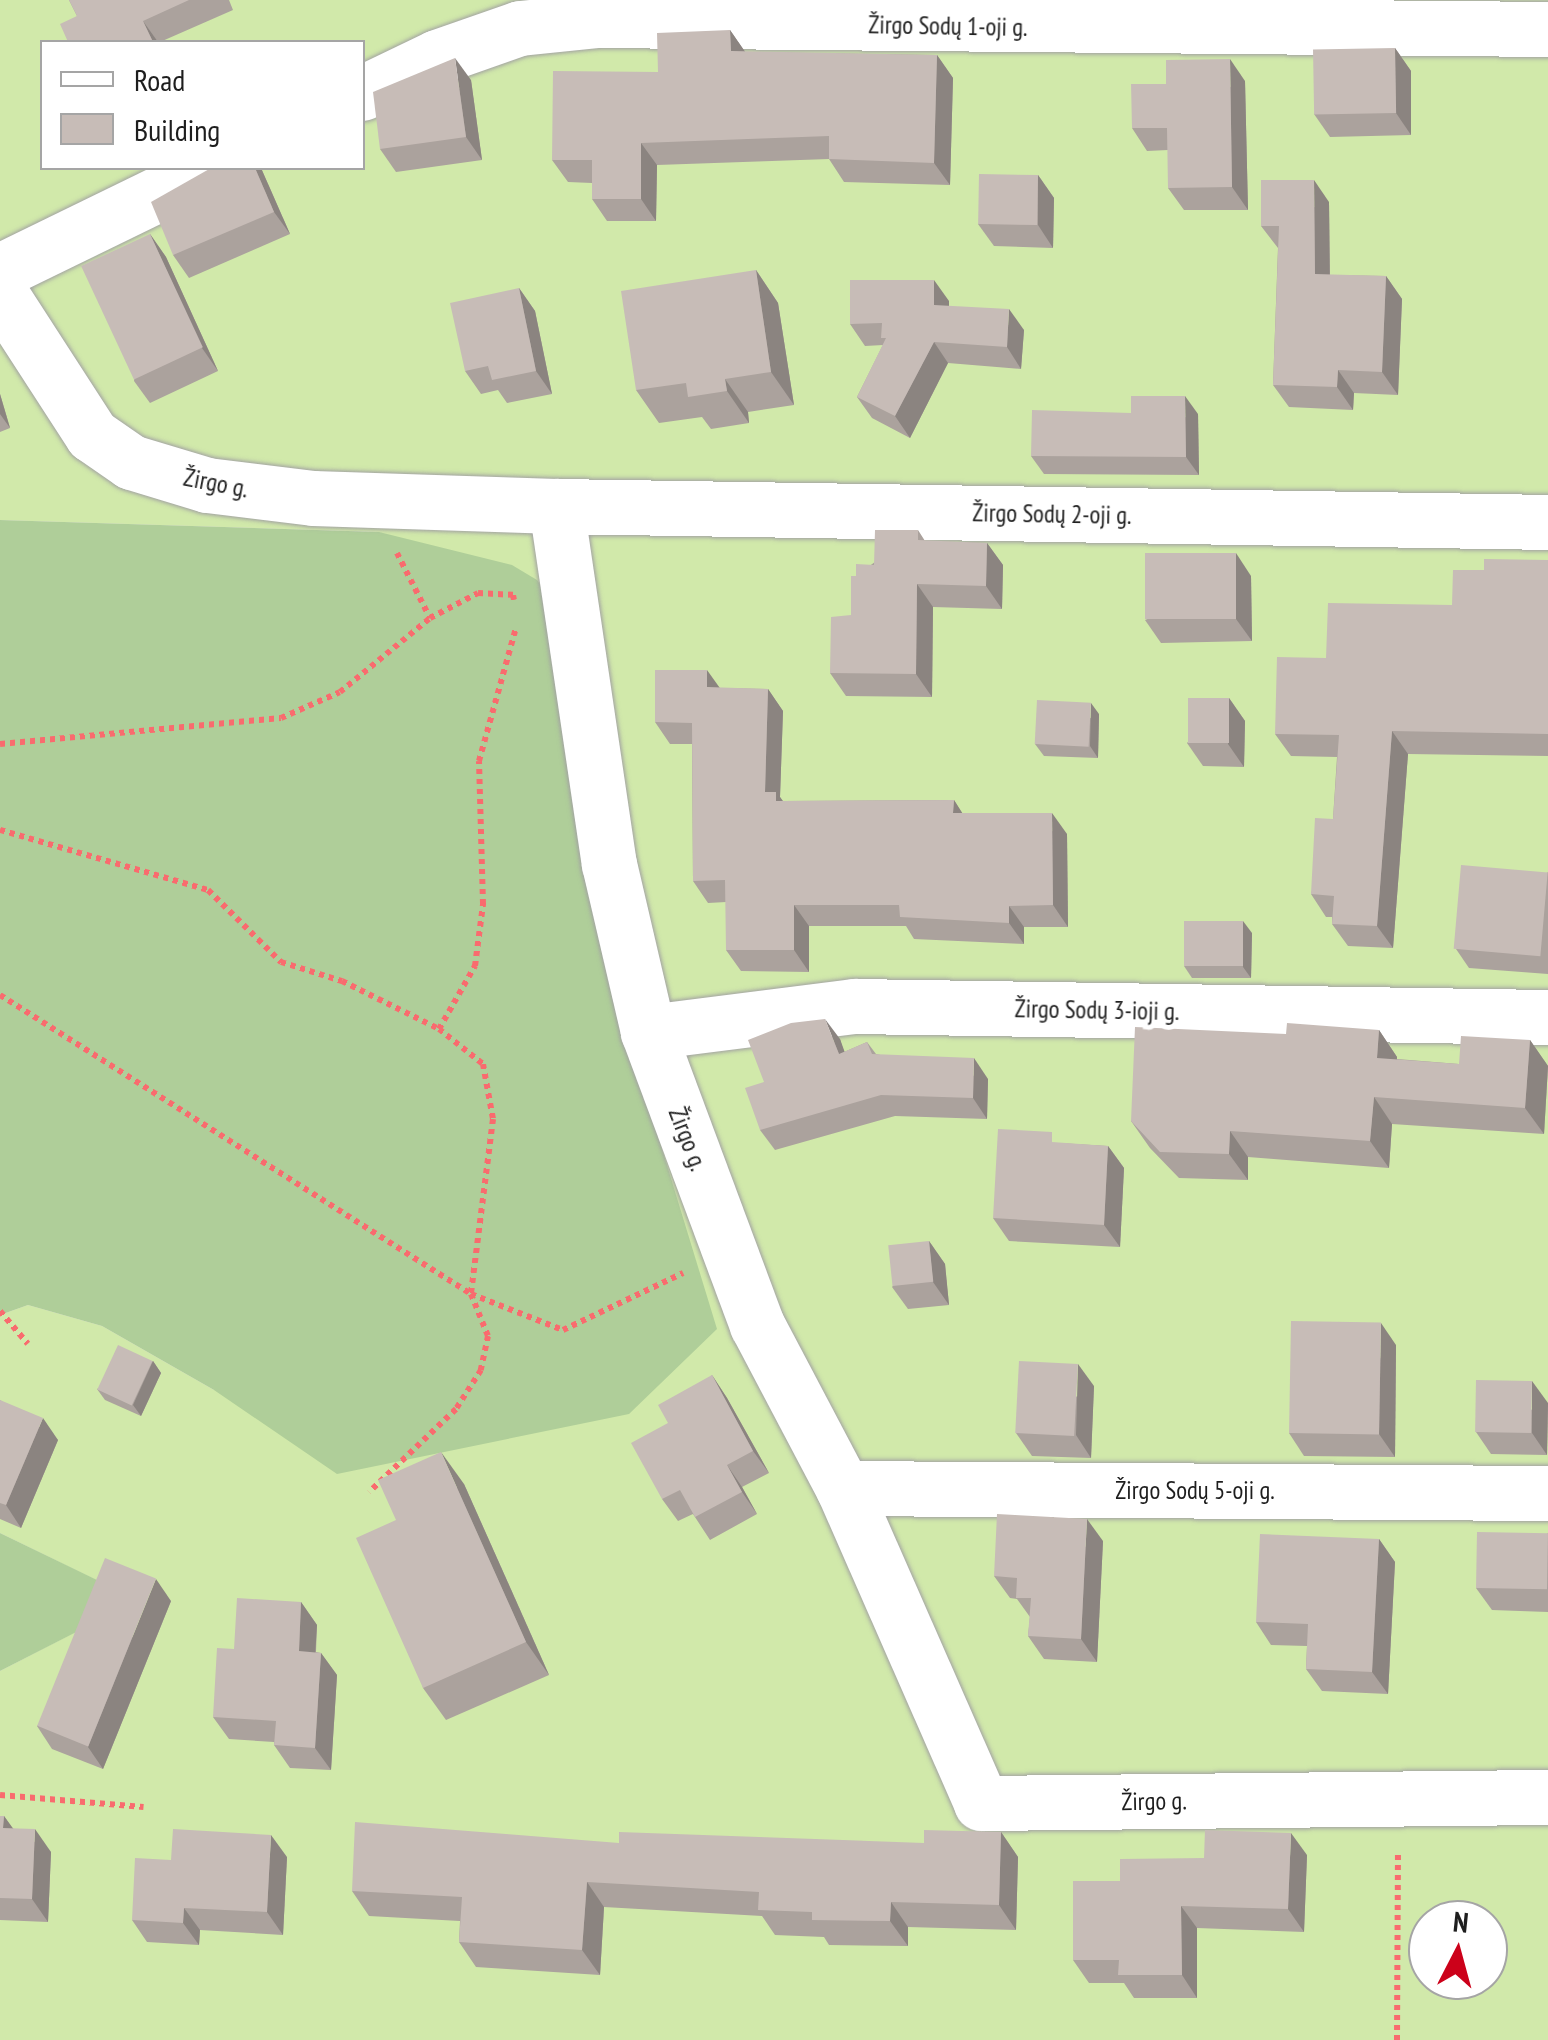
<!DOCTYPE html>
<meta charset="utf-8">
<style>
body{margin:0}
#map{position:relative;width:1548px;height:2040px;overflow:hidden;background:#efeae4;font-family:"PT Sans Narrow",sans-serif}
div>[style]{position:absolute}
.grass>*{inset:0;background:#d1e9aa}
.forest>*{inset:0;background:#afce99}
.path>*{height:6px;margin-top:-3px;transform-origin:0;background:repeating-linear-gradient(90deg,#f96b6e 0 5px,transparent 0 10px)}
.roads{filter:drop-shadow(0 0 2px #a2a2a2) drop-shadow(0 0 2px #a2a2a2)}
.street>*{height:55px;margin:-27.5px;padding:0 27.5px;transform-origin:27.5px;border-radius:27.5px;background:#fff}
.wall>*{inset:0;background:#aba29d}
.shaded-wall>*{inset:0;background:#8b8480}
.building>*{inset:0;background:#c7bcb7;transform-origin:0 0}
span{translate:-50% -50%;white-space:nowrap;text-align:center;line-height:1.15;-webkit-text-stroke:10px #fff;paint-order:stroke}
.street-label{font-size:25px;color:#1e1e1e}
.legend{position:absolute;left:40px;top:40px;width:325px;height:130px;box-sizing:border-box;background:#fff;border:2px solid #a5a5a5;margin:0;padding:12px 18px;list-style:none;font-size:30px;color:#1e1e1e}
.legend li{display:flex;align-items:center;gap:20px;height:50px}
.legend b{width:50px;border:2px solid #a5a5a5}
.north{position:absolute;left:1408px;top:1900px;width:100px;height:100px;box-sizing:border-box;background:#fff;border:2px solid #a5a5a5;border-radius:50%;rotate:6deg;font-size:28px;font-weight:700;line-height:40px;text-align:center;color:#1e1e1e}
.north::after{content:'';display:block;margin:auto;width:35px;height:45px;background:#cc011a;clip-path:polygon(50% 0,100% 100%,50% 72%,0 100%)}
</style>
<div id="map">
<div class="grass">
<i style="clip-path:polygon(evenodd,0 0,1548px 0,1548px 2040px,0 2040px,0 1671px,91px 1624px,96px 1580px,0 1533px,0 1315px,28px 1305px,102px 1326px,214px 1390px,379px 532px,0 520px,0 0,42px 42px,362px 42px,362px 168px,42px 168px,42px 42px,0 0,1428px 1920px,1488px 1920px,1488px 1980px,1428px 1980px,1428px 1920px)"></i>
</div>
<div class="forest">
<i style="clip-path:polygon(0 520px,379px 532px,512px 565px,537px 580px,553px 603px,604px 959px,717px 1329px,629px 1414px,337px 1474px,214px 1390px,102px 1326px,28px 1305px,0 1315px)"></i>
<i style="clip-path:polygon(0 1533px,97px 1580px,92px 1624px,0 1671px)"></i>
</div>
<div class="path">
<i style="left:397px;top:553px;width:73px;rotate:63.1deg"></i>
<i style="left:0;top:744px;width:282px;rotate:-5.3deg"></i>
<i style="left:281px;top:718px;width:64px;rotate:-23.8deg"></i>
<i style="left:340px;top:692px;width:117px;rotate:-39.4deg"></i>
<i style="left:430px;top:618px;width:54px;rotate:-27.5deg"></i>
<i style="left:478px;top:593px;width:35px;rotate:3deg"></i>
<i style="left:513px;top:595px;width:5px;rotate:79deg"></i>
<i style="left:0;top:830px;width:216px;rotate:16.1deg"></i>
<i style="left:208px;top:890px;width:103px;rotate:44.6deg"></i>
<i style="left:281px;top:962px;width:64px;rotate:17.3deg"></i>
<i style="left:342px;top:981px;width:108px;rotate:26.3deg"></i>
<i style="left:439px;top:1029px;width:56px;rotate:38.5deg"></i>
<i style="left:483px;top:1064px;width:56px;rotate:79.7deg"></i>
<i style="left:493px;top:1119px;width:176px;rotate:97.2deg"></i>
<i style="left:471px;top:1294px;width:45px;rotate:68deg"></i>
<i style="left:488px;top:1336px;width:35px;rotate:102deg"></i>
<i style="left:481px;top:1370px;width:46px;rotate:122.7deg"></i>
<i style="left:456px;top:1409px;width:120px;rotate:136.3deg"></i>
<i style="left:0;top:995px;width:558px;rotate:32.41deg"></i>
<i style="left:471px;top:1294px;width:99px;rotate:21.4deg"></i>
<i style="left:563px;top:1330px;width:133px;rotate:-25.4deg"></i>
<i style="left:439px;top:1029px;width:73px;rotate:-60.3deg"></i>
<i style="left:475px;top:966px;width:63px;rotate:-82.6deg"></i>
<i style="left:483px;top:904px;width:143px;rotate:-91.6deg"></i>
<i style="left:479px;top:761px;width:138px;rotate:-74.5deg"></i>
<i style="left:0;top:1311px;width:43px;rotate:49.7deg"></i>
<i style="left:0;top:1795px;width:144px;rotate:4.8deg"></i>
<i style="left:1397px;top:2040px;width:189px;rotate:-89.7deg"></i>
</div>
<div class="roads">
<div class="street">
<i style="left:362px;top:93px;width:83px;rotate:-25.6deg"></i>
<i style="left:437px;top:57px;width:88px;rotate:-19.3deg"></i>
<i style="left:520px;top:28px;width:76px;rotate:-6deg"></i>
<i style="left:596px;top:20px;width:952px;rotate:0.54deg"></i>
<i style="left:0;top:271px;width:235px;rotate:-26deg"></i>
<i style="left:0;top:293px;width:169px;rotate:57.1deg"></i>
<i style="left:92px;top:435px;width:47px;rotate:34.7deg"></i>
<i style="left:131px;top:462px;width:79px;rotate:16.8deg"></i>
<i style="left:207px;top:485px;width:107px;rotate:7deg"></i>
<i style="left:313px;top:498px;width:243px;rotate:1.9deg"></i>
<i style="left:556px;top:506px;width:362px;rotate:81.6deg"></i>
<i style="left:609px;top:864px;width:172px;rotate:76.9deg"></i>
<i style="left:648px;top:1032px;width:313px;rotate:69.6deg"></i>
<i style="left:757px;top:1325px;width:184px;rotate:62.2deg"></i>
<i style="left:843px;top:1488px;width:344px;rotate:66.3deg"></i>
<i style="left:981px;top:1803px;width:567px;rotate:-0.61deg"></i>
<i style="left:556px;top:506px;width:992px;rotate:0.92deg"></i>
<i style="left:648px;top:1032px;width:208px;rotate:-7.2deg"></i>
<i style="left:854px;top:1006px;width:694px;rotate:0.91deg"></i>
<i style="left:843px;top:1488px;width:705px;rotate:0.41deg"></i>
</div>
</div>
<div class="wall">
<i style="clip-path:polygon(69px 0,229px 0,233px 10px,160px 42px,68px 42px,77px 16px)"></i>
<i style="clip-path:polygon(730px 30px,745px 52px,937px 55px,953px 78px,950px 185px,844px 182px,829px 159px,657px 165px,656px 221px,607px 221px,592px 199px,592px 183px,568px 182px,552px 160px,658px 72px)"></i>
<i style="clip-path:polygon(1395px 48px,1411px 71px,1411px 135px,1330px 137px,1314px 114px)"></i>
<i style="clip-path:polygon(471px 80px,482px 160px,396px 172px,380px 149px)"></i>
<i style="clip-path:polygon(1245px 81px,1248px 210px,1184px 210px,1168px 188px,1168px 150px,1147px 151px,1132px 128px)"></i>
<i style="clip-path:polygon(211px 168px,261px 168px,290px 234px,189px 278px,173px 255px)"></i>
<i style="clip-path:polygon(1038px 175px,1054px 198px,1053px 248px,994px 246px,978px 224px)"></i>
<i style="clip-path:polygon(1329px 202px,1330px 275px,1386px 276px,1402px 299px,1398px 395px,1354px 393px,1353px 410px,1289px 407px,1273px 385px,1278px 248px,1261px 226px)"></i>
<i style="clip-path:polygon(150px 234px,166px 257px,218px 371px,150px 403px,134px 381px)"></i>
<i style="clip-path:polygon(756px 270px,778px 303px,794px 405px,748px 412px,749px 423px,711px 429px,702px 417px,659px 423px,636px 390px)"></i>
<i style="clip-path:polygon(519px 288px,535px 311px,552px 394px,507px 403px,498px 390px,481px 394px,465px 371px)"></i>
<i style="clip-path:polygon(949px 301px,949px 306px,1024px 330px,1021px 369px,948px 363px,910px 438px,872px 418px,857px 397px,883px 345px,865px 346px,850px 324px)"></i>
<i style="clip-path:polygon(0 394px,10px 428px,0 432px)"></i>
<i style="clip-path:polygon(1198px 414px,1199px 475px,1044px 474px,1031px 456px)"></i>
<i style="clip-path:polygon(918px 530px,925px 541px,987px 543px,1003px 565px,1002px 609px,933px 607px,932px 697px,846px 696px,830px 673px,851px 615px,856px 576px)"></i>
<i style="clip-path:polygon(1548px 560px,1548px 756px,1408px 754px,1393px 948px,1348px 946px,1332px 924px,1332px 917px,1326px 917px,1311px 894px,1333px 819px,1337px 757px,1291px 756px,1275px 734px,1326px 658px,1452px 605px,1484px 570px)"></i>
<i style="clip-path:polygon(1251px 576px,1252px 641px,1161px 643px,1145px 620px)"></i>
<i style="clip-path:polygon(720px 688px,768px 689px,783px 711px,780px 797px,783px 801px,954px 800px,962px 813px,1067px 834px,1068px 927px,1024px 927px,1024px 944px,914px 939px,906px 926px,809px 926px,809px 972px,741px 971px,726px 950px,726px 902px,708px 903px,693px 881px,692px 744px,670px 744px,655px 722px)"></i>
<i style="clip-path:polygon(1229px 698px,1245px 721px,1244px 767px,1203px 766px,1187px 743px)"></i>
<i style="clip-path:polygon(1099px 714px,1098px 758px,1044px 756px,1035px 744px)"></i>
<i style="clip-path:polygon(1548px 872px,1548px 974px,1469px 968px,1456px 949px)"></i>
<i style="clip-path:polygon(1252px 933px,1251px 978px,1192px 978px,1184px 966px)"></i>
<i style="clip-path:polygon(1379px 1030px,1397px 1057px,1397px 1059px,1459px 1064px,1530px 1040px,1548px 1066px,1544px 1134px,1392px 1124px,1389px 1168px,1248px 1157px,1248px 1180px,1179px 1178px,1150px 1148px,1131px 1121px,1286px 1034px)"></i>
<i style="clip-path:polygon(840px 1039px,844px 1052px,867px 1042px,876px 1054px,988px 1079px,987px 1119px,895px 1116px,775px 1150px,760px 1130px,764px 1082px)"></i>
<i style="clip-path:polygon(1059px 1143px,1108px 1146px,1124px 1168px,1120px 1247px,1009px 1241px,993px 1218px)"></i>
<i style="clip-path:polygon(929px 1241px,945px 1264px,949px 1305px,908px 1309px,892px 1287px)"></i>
<i style="clip-path:polygon(1396px 1345px,1395px 1457px,1304px 1456px,1289px 1433px)"></i>
<i style="clip-path:polygon(153px 1361px,161px 1373px,141px 1416px,105px 1400px,97px 1389px)"></i>
<i style="clip-path:polygon(712px 1375px,727px 1398px,769px 1473px,742px 1487px,757px 1514px,710px 1540px,693px 1514px,678px 1521px,662px 1499px,668px 1423px)"></i>
<i style="clip-path:polygon(1094px 1386px,1091px 1458px,1032px 1456px,1016px 1433px)"></i>
<i style="clip-path:polygon(0 1400px,58px 1440px,21px 1528px,0 1519px)"></i>
<i style="clip-path:polygon(1548px 1403px,1547px 1455px,1491px 1454px,1476px 1432px)"></i>
<i style="clip-path:polygon(464px 1484px,549px 1675px,446px 1720px,423px 1688px,396px 1520px)"></i>
<i style="clip-path:polygon(1548px 1533px,1548px 1612px,1492px 1610px,1476px 1588px)"></i>
<i style="clip-path:polygon(1379px 1539px,1395px 1562px,1388px 1694px,1322px 1691px,1306px 1669px,1307px 1646px,1271px 1645px,1256px 1622px)"></i>
<i style="clip-path:polygon(1103px 1541px,1097px 1662px,1044px 1659px,1028px 1636px,1030px 1617px,1017px 1599px,1010px 1598px,994px 1576px)"></i>
<i style="clip-path:polygon(171px 1601px,103px 1769px,52px 1749px,37px 1726px)"></i>
<i style="clip-path:polygon(301px 1602px,317px 1625px,316px 1652px,321px 1653px,337px 1675px,331px 1770px,290px 1768px,274px 1745px,274px 1742px,229px 1739px,213px 1717px,234px 1649px)"></i>
<i style="clip-path:polygon(0 1816px,4px 1816px,12px 1828px,51px 1852px,48px 1922px,0 1920px)"></i>
<i style="clip-path:polygon(1001px 1832px,1018px 1857px,1016px 1930px,908px 1927px,908px 1946px,829px 1945px,824px 1937px,775px 1935px,762px 1916px,604px 1907px,600px 1975px,476px 1967px,459px 1942px,460px 1921px,369px 1916px,352px 1891px,619px 1843px,924px 1843px)"></i>
<i style="clip-path:polygon(1307px 1855px,1304px 1932px,1197px 1928px,1197px 1998px,1134px 1998px,1124px 1983px,1089px 1983px,1073px 1960px,1120px 1881px,1204px 1858px)"></i>
<i style="clip-path:polygon(287px 1857px,283px 1935px,200px 1930px,199px 1945px,147px 1942px,132px 1920px,171px 1860px)"></i>
</div>
<div class="shaded-wall">
<i style="clip-path:polygon(143px 21px,158px 42px,153px 42px)"></i>
<i style="clip-path:polygon(730px 30px,746px 53px,731px 51px)"></i>
<i style="clip-path:polygon(1395px 48px,1411px 71px,1411px 135px,1396px 113px)"></i>
<i style="clip-path:polygon(937px 55px,953px 78px,950px 185px,934px 163px)"></i>
<i style="clip-path:polygon(455px 58px,471px 80px,482px 160px,466px 137px)"></i>
<i style="clip-path:polygon(1230px 59px,1245px 81px,1248px 210px,1232px 187px)"></i>
<i style="clip-path:polygon(641px 143px,657px 165px,656px 221px,641px 199px)"></i>
<i style="clip-path:polygon(255px 168px,261px 168px,290px 234px,274px 212px)"></i>
<i style="clip-path:polygon(1038px 175px,1054px 198px,1053px 248px,1038px 225px)"></i>
<i style="clip-path:polygon(1314px 180px,1329px 202px,1330px 297px,1315px 274px)"></i>
<i style="clip-path:polygon(150px 234px,166px 257px,218px 371px,202px 348px)"></i>
<i style="clip-path:polygon(756px 270px,778px 303px,794px 405px,771px 372px)"></i>
<i style="clip-path:polygon(1386px 276px,1402px 299px,1398px 395px,1382px 372px)"></i>
<i style="clip-path:polygon(934px 280px,949px 301px,949px 327px,934px 305px)"></i>
<i style="clip-path:polygon(519px 288px,535px 311px,552px 394px,536px 371px)"></i>
<i style="clip-path:polygon(1009px 309px,1024px 330px,1021px 369px,1007px 347px)"></i>
<i style="clip-path:polygon(934px 342px,948px 363px,910px 438px,895px 416px)"></i>
<i style="clip-path:polygon(1338px 370px,1354px 393px,1353px 410px,1337px 387px)"></i>
<i style="clip-path:polygon(725px 379px,748px 412px,749px 423px,727px 391px)"></i>
<i style="clip-path:polygon(0 394px,10px 428px,0 414px)"></i>
<i style="clip-path:polygon(1185px 396px,1198px 414px,1199px 475px,1186px 457px)"></i>
<i style="clip-path:polygon(987px 543px,1003px 565px,1002px 609px,986px 586px)"></i>
<i style="clip-path:polygon(1236px 553px,1251px 576px,1252px 641px,1236px 619px)"></i>
<i style="clip-path:polygon(917px 584px,933px 607px,932px 697px,916px 674px)"></i>
<i style="clip-path:polygon(707px 670px,722px 691px,707px 687px)"></i>
<i style="clip-path:polygon(768px 689px,783px 711px,780px 797px,791px 813px,765px 792px)"></i>
<i style="clip-path:polygon(1229px 698px,1245px 721px,1244px 767px,1228px 744px)"></i>
<i style="clip-path:polygon(1091px 703px,1099px 714px,1098px 758px,1090px 746px)"></i>
<i style="clip-path:polygon(1392px 731px,1408px 754px,1393px 948px,1377px 926px)"></i>
<i style="clip-path:polygon(954px 800px,968px 822px,953px 813px)"></i>
<i style="clip-path:polygon(1052px 813px,1067px 834px,1068px 927px,1053px 905px)"></i>
<i style="clip-path:polygon(794px 905px,809px 926px,809px 972px,794px 950px)"></i>
<i style="clip-path:polygon(1009px 906px,1024px 927px,1024px 944px,1009px 923px)"></i>
<i style="clip-path:polygon(1243px 921px,1252px 933px,1251px 978px,1243px 967px)"></i>
<i style="clip-path:polygon(825px 1019px,840px 1039px,853px 1075px,839px 1054px)"></i>
<i style="clip-path:polygon(1379px 1030px,1397px 1057px,1395px 1085px,1377px 1058px)"></i>
<i style="clip-path:polygon(1530px 1040px,1548px 1066px,1544px 1134px,1525px 1108px)"></i>
<i style="clip-path:polygon(974px 1058px,988px 1079px,987px 1119px,973px 1098px)"></i>
<i style="clip-path:polygon(1374px 1097px,1392px 1124px,1389px 1168px,1370px 1141px)"></i>
<i style="clip-path:polygon(1230px 1131px,1248px 1157px,1248px 1180px,1229px 1154px)"></i>
<i style="clip-path:polygon(1108px 1146px,1124px 1168px,1120px 1247px,1104px 1225px)"></i>
<i style="clip-path:polygon(929px 1241px,945px 1264px,949px 1305px,933px 1282px)"></i>
<i style="clip-path:polygon(1381px 1323px,1396px 1345px,1395px 1457px,1379px 1434px)"></i>
<i style="clip-path:polygon(153px 1361px,161px 1373px,141px 1416px,133px 1405px)"></i>
<i style="clip-path:polygon(1078px 1364px,1094px 1386px,1091px 1458px,1076px 1435px)"></i>
<i style="clip-path:polygon(712px 1375px,727px 1398px,769px 1473px,753px 1451px)"></i>
<i style="clip-path:polygon(1532px 1381px,1548px 1403px,1547px 1455px,1532px 1433px)"></i>
<i style="clip-path:polygon(43px 1418px,58px 1440px,21px 1528px,6px 1505px)"></i>
<i style="clip-path:polygon(441px 1452px,464px 1484px,549px 1675px,526px 1642px)"></i>
<i style="clip-path:polygon(727px 1465px,742px 1487px,757px 1514px,742px 1492px)"></i>
<i style="clip-path:polygon(1087px 1519px,1103px 1541px,1097px 1662px,1081px 1639px)"></i>
<i style="clip-path:polygon(1379px 1539px,1395px 1562px,1388px 1694px,1372px 1672px)"></i>
<i style="clip-path:polygon(156px 1579px,171px 1601px,103px 1769px,88px 1747px)"></i>
<i style="clip-path:polygon(301px 1602px,317px 1625px,314px 1674px,299px 1651px)"></i>
<i style="clip-path:polygon(321px 1653px,337px 1675px,331px 1770px,315px 1748px)"></i>
<i style="clip-path:polygon(4px 1816px,20px 1838px,3px 1828px)"></i>
<i style="clip-path:polygon(35px 1829px,51px 1852px,48px 1922px,32px 1899px)"></i>
<i style="clip-path:polygon(1001px 1832px,1018px 1857px,1016px 1930px,999px 1905px)"></i>
<i style="clip-path:polygon(1291px 1833px,1307px 1855px,1304px 1932px,1288px 1909px)"></i>
<i style="clip-path:polygon(271px 1835px,287px 1857px,283px 1935px,267px 1912px)"></i>
<i style="clip-path:polygon(587px 1882px,604px 1907px,600px 1975px,582px 1950px)"></i>
<i style="clip-path:polygon(891px 1902px,908px 1927px,908px 1946px,890px 1921px)"></i>
<i style="clip-path:polygon(1181px 1906px,1197px 1928px,1197px 1998px,1182px 1975px)"></i>
<i style="clip-path:polygon(184px 1908px,200px 1930px,199px 1945px,183px 1923px)"></i>
</div>
<div class="building">
<i style="clip-path:polygon(69px 0,189px 0,143px 21px,153px 42px,68px 42px,60px 24px,77px 16px)"></i>
<i style="clip-path:polygon(730px 30px,731px 51px,937px 55px,934px 163px,829px 159px,829px 136px,641px 143px,641px 199px,592px 199px,592px 160px,552px 160px,553px 71px,658px 72px,657px 33px)"></i>
<i style="left:1395px;top:48px;width:65px;height:82px;rotate:89deg"></i>
<i style="clip-path:polygon(455px 58px,466px 137px,380px 149px,373px 92px)"></i>
<i style="clip-path:polygon(1230px 59px,1232px 187px,1168px 188px,1167px 128px,1132px 128px,1131px 84px,1166px 84px,1166px 60px)"></i>
<i style="clip-path:polygon(211px 168px,255px 168px,274px 212px,173px 255px,151px 202px)"></i>
<i style="left:979px;top:174px;width:59px;height:50px;rotate:1deg"></i>
<i style="clip-path:polygon(1261px 180px,1314px 180px,1315px 274px,1386px 276px,1382px 372px,1338px 370px,1337px 387px,1273px 385px,1279px 226px,1261px 226px)"></i>
<i style="left:150px;top:234px;width:125px;height:76px;rotate:65deg"></i>
<i style="clip-path:polygon(756px 270px,771px 372px,725px 379px,727px 391px,688px 397px,686px 383px,636px 390px,621px 291px)"></i>
<i style="clip-path:polygon(850px 280px,934px 280px,934px 305px,1009px 309px,1007px 347px,934px 342px,895px 416px,857px 397px,886px 338px,881px 338px,882px 323px,850px 324px)"></i>
<i style="clip-path:polygon(519px 288px,536px 371px,492px 380px,488px 366px,465px 371px,450px 303px)"></i>
<i style="clip-path:polygon(1131px 396px,1185px 396px,1186px 457px,1031px 456px,1032px 410px,1131px 413px)"></i>
<i style="clip-path:polygon(875px 530px,918px 530px,918px 540px,987px 543px,986px 586px,917px 584px,916px 674px,830px 673px,831px 617px,851px 615px,851px 576px,856px 576px,856px 564px,874px 565px)"></i>
<i style="left:1236px;top:553px;width:66px;height:91px;rotate:90deg"></i>
<i style="clip-path:polygon(1484px 559px,1548px 560px,1548px 734px,1392px 731px,1377px 926px,1332px 924px,1334px 896px,1311px 894px,1315px 818px,1333px 819px,1339px 735px,1275px 734px,1277px 657px,1326px 658px,1328px 603px,1452px 605px,1453px 570px,1484px 570px)"></i>
<i style="clip-path:polygon(655px 670px,707px 670px,707px 687px,768px 689px,765px 792px,776px 792px,776px 801px,954px 800px,953px 813px,1052px 813px,1053px 905px,1009px 906px,1009px 923px,900px 917px,899px 905px,794px 905px,794px 950px,726px 950px,725px 880px,693px 881px,692px 723px,655px 722px)"></i>
<i style="left:1188px;top:698px;width:41px;height:45px"></i>
<i style="left:1037px;top:700px;width:54px;height:44px;rotate:3deg"></i>
<i style="left:1461px;top:865px;width:87px;height:84px;rotate:5deg"></i>
<i style="left:1184px;top:921px;width:59px;height:45px"></i>
<i style="clip-path:polygon(825px 1019px,839px 1054px,867px 1042px,872px 1054px,974px 1058px,973px 1098px,881px 1095px,760px 1130px,745px 1088px,764px 1082px,748px 1040px,791px 1023px)"></i>
<i style="clip-path:polygon(1287px 1023px,1379px 1030px,1377px 1058px,1459px 1064px,1461px 1036px,1530px 1040px,1525px 1108px,1374px 1097px,1370px 1141px,1230px 1131px,1229px 1154px,1160px 1152px,1131px 1121px,1135px 1027px,1286px 1034px)"></i>
<i style="clip-path:polygon(998px 1129px,1052px 1132px,1052px 1142px,1108px 1146px,1104px 1225px,993px 1218px)"></i>
<i style="left:929px;top:1241px;width:41px;height:41px;rotate:84deg"></i>
<i style="left:1291px;top:1321px;width:90px;height:112px;rotate:1deg"></i>
<i style="left:118px;top:1345px;width:38px;height:49px;rotate:25deg"></i>
<i style="left:1019px;top:1361px;width:59px;height:72px;rotate:3deg"></i>
<i style="clip-path:polygon(712px 1375px,753px 1451px,727px 1465px,742px 1492px,695px 1517px,680px 1490px,662px 1499px,631px 1443px,668px 1423px,658px 1405px)"></i>
<i style="left:1476px;top:1380px;width:56px;height:52px;rotate:1deg"></i>
<i style="clip-path:polygon(0 1400px,43px 1418px,6px 1505px,0 1503px)"></i>
<i style="clip-path:polygon(441px 1452px,526px 1642px,423px 1688px,356px 1538px,396px 1520px,378px 1480px)"></i>
<i style="clip-path:polygon(997px 1514px,1087px 1519px,1081px 1639px,1028px 1636px,1031px 1598px,1016px 1598px,1017px 1578px,994px 1576px)"></i>
<i style="left:1477px;top:1532px;width:71px;height:56px;rotate:1deg"></i>
<i style="clip-path:polygon(1260px 1534px,1379px 1539px,1372px 1672px,1306px 1669px,1308px 1624px,1256px 1622px)"></i>
<i style="left:105px;top:1558px;width:55px;height:181px;rotate:22deg"></i>
<i style="clip-path:polygon(237px 1598px,301px 1602px,299px 1651px,321px 1653px,315px 1748px,274px 1745px,276px 1721px,213px 1717px,217px 1648px,234px 1649px)"></i>
<i style="clip-path:polygon(0 1816px,4px 1816px,3px 1828px,35px 1829px,32px 1899px,0 1898px)"></i>
<i style="clip-path:polygon(355px 1822px,619px 1843px,619px 1832px,924px 1843px,924px 1830px,1001px 1832px,999px 1905px,891px 1902px,890px 1921px,812px 1920px,812px 1912px,758px 1910px,759px 1892px,587px 1882px,582px 1950px,459px 1942px,462px 1897px,352px 1891px)"></i>
<i style="clip-path:polygon(173px 1829px,271px 1835px,267px 1912px,184px 1908px,183px 1923px,132px 1920px,135px 1858px,171px 1860px)"></i>
<i style="clip-path:polygon(1205px 1830px,1291px 1833px,1288px 1909px,1181px 1906px,1182px 1975px,1118px 1975px,1119px 1960px,1073px 1960px,1073px 1881px,1120px 1881px,1120px 1859px,1204px 1858px)"></i>
</div>
<div class="street-label">
<span style="left:948px;top:26px;rotate:1deg">Žirgo Sodų 1-oji g.</span>
<span style="left:216px;top:483px;rotate:11deg">Žirgo g.</span>
<span style="left:1052px;top:514px;rotate:1deg">Žirgo Sodų 2-oji g.</span>
<span style="left:1097px;top:1010px;rotate:1deg">Žirgo Sodų 3-ioji g.</span>
<span style="left:688px;top:1139px;rotate:69deg">Žirgo g.</span>
<span style="left:1195px;top:1490px">Žirgo Sodų 5-oji g.</span>
<span style="left:1154px;top:1801px;rotate:-1deg">Žirgo g.</span>
</div>
<ul class="legend">
<li><b style="height:12px;background:#fff"></b>Road</li>
<li><b style="height:28px;background:#c7bcb7"></b>Building</li>
</ul>
<div class="north">N</div>
</div>
